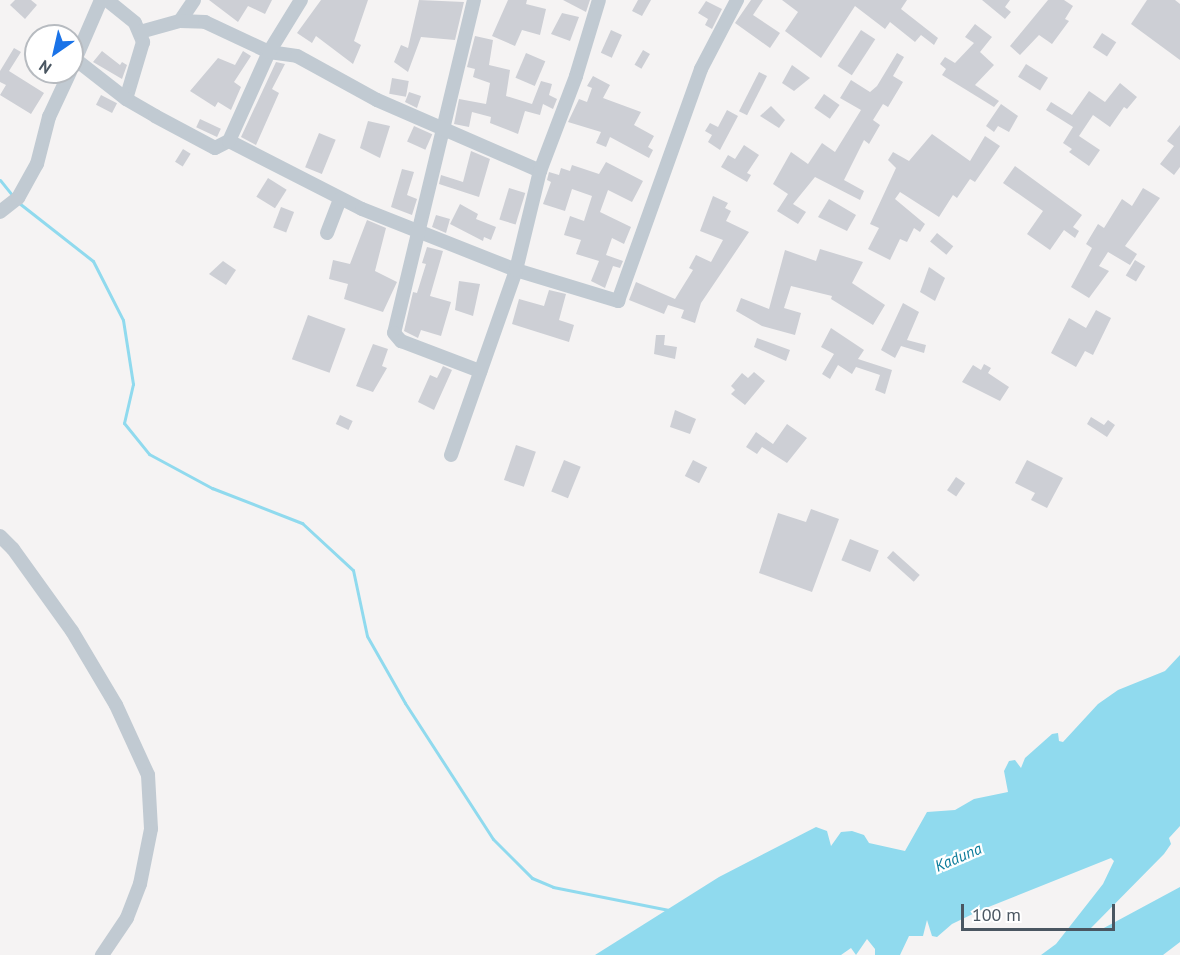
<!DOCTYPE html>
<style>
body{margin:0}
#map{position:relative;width:1180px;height:955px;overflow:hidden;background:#f5f3f3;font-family:"PT Sans",sans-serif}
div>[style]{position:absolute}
.water>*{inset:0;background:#90daee}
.stream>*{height:3px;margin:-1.5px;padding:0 1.5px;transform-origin:1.5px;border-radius:1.5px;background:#90daee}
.building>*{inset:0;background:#cdcfd5;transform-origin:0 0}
.minor>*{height:14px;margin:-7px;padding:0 7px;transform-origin:7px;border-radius:7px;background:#c1cad2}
span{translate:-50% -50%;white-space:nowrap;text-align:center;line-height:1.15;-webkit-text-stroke:4.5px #fff;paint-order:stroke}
.water-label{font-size:16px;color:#0c7c9b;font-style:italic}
.north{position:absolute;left:24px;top:24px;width:60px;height:60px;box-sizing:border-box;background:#fff;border:2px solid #b7bbc0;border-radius:50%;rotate:214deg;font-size:16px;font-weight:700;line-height:24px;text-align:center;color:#4a5661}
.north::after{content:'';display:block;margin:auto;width:21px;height:27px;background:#1a73e8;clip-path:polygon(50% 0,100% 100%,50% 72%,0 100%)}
.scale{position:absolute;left:961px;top:904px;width:154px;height:27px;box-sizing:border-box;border:3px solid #4a5661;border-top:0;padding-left:8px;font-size:18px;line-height:21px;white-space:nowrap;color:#4a5661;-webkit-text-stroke:4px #fff;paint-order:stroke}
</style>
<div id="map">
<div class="water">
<i style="clip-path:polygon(1180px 655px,1180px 826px,1169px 838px,1171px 844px,1164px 854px,1090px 929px,1102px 929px,1180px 887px,1180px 942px,1163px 955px,1041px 955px,1056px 944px,1103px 884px,1114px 861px,1111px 858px,981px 910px,952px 924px,937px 937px,932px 936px,927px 920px,923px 936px,909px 936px,900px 955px,875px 955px,875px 949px,867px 939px,856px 955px,851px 948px,841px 955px,595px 955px,719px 877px,816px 827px,827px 831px,831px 846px,841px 832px,852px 831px,864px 835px,869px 843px,905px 851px,927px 812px,955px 810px,974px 799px,1008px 792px,1004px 771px,1009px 761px,1015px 760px,1021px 768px,1025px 758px,1052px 734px,1058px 733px,1059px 741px,1063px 742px,1098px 704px,1118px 690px,1165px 671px)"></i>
</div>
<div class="stream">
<i style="left:0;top:180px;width:21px;rotate:51deg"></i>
<i style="left:19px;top:203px;width:94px;rotate:38.1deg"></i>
<i style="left:93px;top:261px;width:66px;rotate:63deg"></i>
<i style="left:123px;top:320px;width:65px;rotate:81.1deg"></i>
<i style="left:133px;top:384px;width:40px;rotate:103deg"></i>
<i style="left:124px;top:423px;width:40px;rotate:51deg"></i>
<i style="left:149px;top:454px;width:72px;rotate:28.4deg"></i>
<i style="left:212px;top:488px;width:97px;rotate:21.3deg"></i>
<i style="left:302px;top:523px;width:69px;rotate:42.7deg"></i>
<i style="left:353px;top:570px;width:67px;rotate:78deg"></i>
<i style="left:367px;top:636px;width:77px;rotate:60.4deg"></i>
<i style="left:405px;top:703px;width:162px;rotate:57.1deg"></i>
<i style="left:493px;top:839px;width:55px;rotate:45deg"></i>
<i style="left:532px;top:878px;width:23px;rotate:23deg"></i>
<i style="left:553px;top:887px;width:118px;rotate:11.2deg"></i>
</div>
<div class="building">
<i style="clip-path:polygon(15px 0,31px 0,37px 5px,25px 19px,10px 5px)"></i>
<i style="clip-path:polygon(209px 0,272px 0,265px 14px,248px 6px,238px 22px)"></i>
<i style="clip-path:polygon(321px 0,368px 0,354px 41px,361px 45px,353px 64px,316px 36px,312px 43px,297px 33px)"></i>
<i style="clip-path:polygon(419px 0,464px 2px,455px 40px,421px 37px,408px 72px,394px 62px,401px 45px,408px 48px)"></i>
<i style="clip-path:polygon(508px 0,527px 0,526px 4px,546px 9px,540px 35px,522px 30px,515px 46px,492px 36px)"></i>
<i style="clip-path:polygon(563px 0,590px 0,586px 12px)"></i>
<i style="clip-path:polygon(638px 0,651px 0,642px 16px,632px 11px)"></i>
<i style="clip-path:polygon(751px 0,763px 0,753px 15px,780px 33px,770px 48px,735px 23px)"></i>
<i style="clip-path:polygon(782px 0,907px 0,901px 9px,938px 38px,934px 45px,921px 35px,915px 42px,890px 22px,885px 29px,855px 6px,821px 58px,785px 31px,798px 12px)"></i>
<i style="clip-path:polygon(982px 0,1010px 0,1005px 7px,1011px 12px,1005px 19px)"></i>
<i style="clip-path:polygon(1048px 0,1064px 0,1073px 6px,1065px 19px,1069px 21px,1052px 44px,1039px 35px,1020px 55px,1010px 46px)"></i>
<i style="clip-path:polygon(1147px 0,1175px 0,1180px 4px,1180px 60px,1131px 24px)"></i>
<i style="clip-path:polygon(706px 1px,722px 9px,712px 29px,705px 25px,708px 19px,698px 13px)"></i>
<i style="clip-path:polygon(562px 13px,579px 17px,570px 41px,551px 34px)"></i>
<i style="clip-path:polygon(975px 24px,992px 37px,980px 52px,994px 65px,975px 85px,999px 101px,994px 107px,942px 75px,946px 69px,940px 64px,945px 57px,955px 63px,974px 43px,965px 37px)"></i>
<i style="left:611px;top:30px;width:12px;height:25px;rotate:24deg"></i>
<i style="left:861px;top:30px;width:17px;height:43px;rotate:33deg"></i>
<i style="left:1102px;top:33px;width:17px;height:17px;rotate:33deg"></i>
<i style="clip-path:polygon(475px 36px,493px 40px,489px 65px,510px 70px,506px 96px,532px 104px,541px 81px,552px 84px,549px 95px,557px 99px,553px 109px,543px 104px,540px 115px,525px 111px,518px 134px,490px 123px,491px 117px,472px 112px,469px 127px,454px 124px,459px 99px,486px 104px,490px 83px,473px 77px,475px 69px,467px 67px)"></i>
<i style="clip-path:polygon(14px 48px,21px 52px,9px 71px,44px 93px,31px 114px,0 95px,6px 85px,0 82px,0 71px)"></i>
<i style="left:643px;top:50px;width:8px;height:17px;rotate:30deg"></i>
<i style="clip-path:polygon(102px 51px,120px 65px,122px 62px,127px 65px,122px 79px,93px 62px)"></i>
<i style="clip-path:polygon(243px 51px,251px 56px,234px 82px,241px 87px,231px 110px,218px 102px,215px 107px,190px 91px,218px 58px,235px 65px)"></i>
<i style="left:526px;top:53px;width:21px;height:27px;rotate:23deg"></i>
<i style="clip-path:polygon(897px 53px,904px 57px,893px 76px,903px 82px,888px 107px,883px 104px,873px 120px,880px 125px,869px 144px,864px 140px,844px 180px,864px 191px,860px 200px,815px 177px,793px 204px,806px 212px,798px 224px,777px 211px,788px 194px,773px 184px,791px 152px,808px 164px,822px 143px,835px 152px,861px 110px,840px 98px,851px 80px,870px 92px,877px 86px)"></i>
<i style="clip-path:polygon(276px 62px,285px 64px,272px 89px,279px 93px,256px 145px,241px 137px)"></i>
<i style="left:1026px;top:64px;width:26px;height:15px;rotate:32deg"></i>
<i style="clip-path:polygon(792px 65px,810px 78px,794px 91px,782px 83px)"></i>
<i style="left:759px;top:72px;width:9px;height:44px;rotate:27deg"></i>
<i style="clip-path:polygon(593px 76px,610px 85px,603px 98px,641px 112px,634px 125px,654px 136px,648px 147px,653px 150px,649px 158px,610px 137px,606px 147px,596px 143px,601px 132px,568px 122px,579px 99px,587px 102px,592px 88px,587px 86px)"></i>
<i style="left:392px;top:78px;width:17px;height:16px;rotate:10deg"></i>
<i style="clip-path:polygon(1120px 83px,1137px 97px,1127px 109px,1124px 107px,1110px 127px,1093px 115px,1079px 136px,1100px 150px,1089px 166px,1069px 152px,1072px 149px,1063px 143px,1073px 127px,1046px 110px,1051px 102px,1072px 115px,1089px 91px,1105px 102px)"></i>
<i style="clip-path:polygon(409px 92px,421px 96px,417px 108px,405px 102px)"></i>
<i style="left:824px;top:94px;width:19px;height:17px;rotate:35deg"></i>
<i style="left:101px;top:95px;width:18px;height:11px;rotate:27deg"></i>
<i style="clip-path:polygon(1001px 104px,1018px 116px,1009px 132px,998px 126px,994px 132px,986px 126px)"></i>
<i style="clip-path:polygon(771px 106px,785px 120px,779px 128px,760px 116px)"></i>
<i style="clip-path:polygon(727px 110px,738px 116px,720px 150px,708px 142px,712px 135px,705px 131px,710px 123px,718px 127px)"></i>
<i style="left:200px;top:119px;width:23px;height:9px;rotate:25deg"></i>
<i style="clip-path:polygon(368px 121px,390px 126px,380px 158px,360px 148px)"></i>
<i style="clip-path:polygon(1180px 125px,1180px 167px,1174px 175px,1160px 164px,1174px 146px,1167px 141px)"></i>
<i style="left:414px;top:126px;width:20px;height:17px;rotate:24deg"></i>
<i style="left:319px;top:133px;width:18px;height:37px;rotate:22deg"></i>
<i style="clip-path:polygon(932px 134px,970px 161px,985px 136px,1000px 146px,975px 182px,970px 179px,957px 198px,953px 195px,939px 217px,900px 192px,895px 199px,925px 224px,920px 232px,914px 228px,907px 242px,900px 239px,890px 260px,868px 249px,879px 228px,870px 224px,896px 168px,888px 160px,893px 152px,909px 161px)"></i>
<i style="clip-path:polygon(744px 145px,759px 155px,747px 173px,751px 175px,747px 182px,721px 167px,728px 155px,735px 159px)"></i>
<i style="left:183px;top:149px;width:9px;height:15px;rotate:32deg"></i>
<i style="clip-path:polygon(471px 151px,490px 159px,479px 197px,439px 184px,441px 175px,463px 182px)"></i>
<i style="clip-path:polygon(606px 162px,643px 181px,632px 202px,608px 190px,600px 212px,631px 227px,624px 244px,612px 238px,606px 255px,623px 261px,620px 268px,613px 266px,605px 288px,591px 281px,599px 261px,576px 254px,581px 240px,564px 235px,570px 216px,584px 221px,592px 196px,572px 189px,565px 211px,543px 204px,551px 182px,547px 180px,549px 172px,559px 175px,561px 168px,570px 171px,572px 165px,599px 174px)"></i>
<i style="clip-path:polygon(1015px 166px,1082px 215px,1073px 227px,1079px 231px,1075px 238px,1064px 230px,1050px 250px,1027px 234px,1043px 211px,1003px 183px)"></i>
<i style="clip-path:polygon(402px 169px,414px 172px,407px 195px,417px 199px,412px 215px,391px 207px)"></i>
<i style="left:268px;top:178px;width:22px;height:22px;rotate:32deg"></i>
<i style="left:509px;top:188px;width:17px;height:33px;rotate:17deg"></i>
<i style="clip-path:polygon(1143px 188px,1160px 198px,1125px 246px,1137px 254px,1130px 265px,1108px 252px,1099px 266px,1109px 271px,1089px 298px,1071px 287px,1092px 248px,1086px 244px,1098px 224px,1104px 228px,1122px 199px,1132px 206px)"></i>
<i style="clip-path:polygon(713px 196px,728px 203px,725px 208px,731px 211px,726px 221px,749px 232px,701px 303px,695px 323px,681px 318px,684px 310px,668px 305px,664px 314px,629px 300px,636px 282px,675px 299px,693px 270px,689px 268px,696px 255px,711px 262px,723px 240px,700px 231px)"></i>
<i style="clip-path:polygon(829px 199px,856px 215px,847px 231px,818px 217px)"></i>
<i style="clip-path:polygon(460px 204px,478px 214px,476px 219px,496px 227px,491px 240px,484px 237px,483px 241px,450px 224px)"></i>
<i style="left:281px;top:207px;width:14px;height:22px;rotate:21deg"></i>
<i style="clip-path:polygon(436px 215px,450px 219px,446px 233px,432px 227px)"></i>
<i style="clip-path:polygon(367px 220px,386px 228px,375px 271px,397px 282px,383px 312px,344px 299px,348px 284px,329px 279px,333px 260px,350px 264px)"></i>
<i style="left:937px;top:233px;width:21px;height:11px;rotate:39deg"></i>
<i style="clip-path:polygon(427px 247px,443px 251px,430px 296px,451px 302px,441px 336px,421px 330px,418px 338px,404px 331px,413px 292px,417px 293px,426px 264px,422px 263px)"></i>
<i style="clip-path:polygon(820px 249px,863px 262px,852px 283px,885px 305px,873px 325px,831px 299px,832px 296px,791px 286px,784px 308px,801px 313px,795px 335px,762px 326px,736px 311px,741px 298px,769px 309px,785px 250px,816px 261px)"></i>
<i style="left:1135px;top:260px;width:12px;height:18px;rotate:31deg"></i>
<i style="clip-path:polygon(223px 261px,236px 270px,226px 285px,209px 274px)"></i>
<i style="clip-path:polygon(929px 267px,945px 278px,935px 301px,920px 292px)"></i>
<i style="clip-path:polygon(459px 281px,480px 284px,473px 316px,455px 310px)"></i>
<i style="clip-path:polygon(549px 290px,566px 294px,559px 320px,574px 325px,569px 342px,512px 324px,519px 299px,544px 306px)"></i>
<i style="clip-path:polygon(903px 303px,919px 312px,907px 340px,926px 345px,924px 353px,901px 346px,895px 358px,881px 350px)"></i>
<i style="clip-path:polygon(1096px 310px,1111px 318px,1093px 355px,1085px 351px,1076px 367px,1051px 353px,1069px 318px,1086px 328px)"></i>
<i style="left:308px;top:315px;width:40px;height:47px;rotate:20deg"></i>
<i style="clip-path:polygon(831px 328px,864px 350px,858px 359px,892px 370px,885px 394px,875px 390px,880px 375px,856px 367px,852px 374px,838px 365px,830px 379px,822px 374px,834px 354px,821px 347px)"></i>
<i style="clip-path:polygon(656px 335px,665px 335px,664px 345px,677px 347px,675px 359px,654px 354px)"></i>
<i style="clip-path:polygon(757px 338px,790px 350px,786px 361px,754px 347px)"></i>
<i style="clip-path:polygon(373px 344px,388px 349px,382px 366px,387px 368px,373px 392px,356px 386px)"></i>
<i style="clip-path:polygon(984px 364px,991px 368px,988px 373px,1009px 387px,1000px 401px,962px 382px,973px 365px,981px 370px)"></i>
<i style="clip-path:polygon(443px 366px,452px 370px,434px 410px,418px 402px,430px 375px,437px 378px)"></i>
<i style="clip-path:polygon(754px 372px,765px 381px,745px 405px,731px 394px,735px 390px,731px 386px,742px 373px,748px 378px)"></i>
<i style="clip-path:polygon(675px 410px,696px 419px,690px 434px,670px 427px)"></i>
<i style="left:340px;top:415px;width:14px;height:10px;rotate:25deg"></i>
<i style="clip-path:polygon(1091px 417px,1104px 425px,1108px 420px,1115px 425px,1107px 437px,1087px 424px)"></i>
<i style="clip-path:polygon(787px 424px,807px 438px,787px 463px,762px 447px,757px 454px,746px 447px,756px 432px,773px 444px)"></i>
<i style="left:516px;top:445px;width:21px;height:37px;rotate:19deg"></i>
<i style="left:564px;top:460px;width:18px;height:34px;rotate:22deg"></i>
<i style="left:693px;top:460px;width:16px;height:18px;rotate:27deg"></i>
<i style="clip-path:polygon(1027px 460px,1063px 478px,1047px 508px,1031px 500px,1035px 493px,1015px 483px)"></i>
<i style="left:956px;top:477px;width:11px;height:16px;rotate:34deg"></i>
<i style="clip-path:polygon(811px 509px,839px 519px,812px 592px,759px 573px,778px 513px,806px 522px)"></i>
<i style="left:850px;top:539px;width:31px;height:23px;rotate:22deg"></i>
<i style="left:893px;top:551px;width:36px;height:9px;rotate:42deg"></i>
</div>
<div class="minor">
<i style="left:107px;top:0;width:36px;rotate:39deg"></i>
<i style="left:135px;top:23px;width:21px;rotate:67deg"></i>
<i style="left:143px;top:42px;width:59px;rotate:106.6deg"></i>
<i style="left:126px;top:99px;width:34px;rotate:30deg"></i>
<i style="left:155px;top:116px;width:68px;rotate:28.1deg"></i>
<i style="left:215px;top:148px;width:16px;rotate:-27deg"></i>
<i style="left:229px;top:141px;width:149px;rotate:27.1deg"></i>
<i style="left:362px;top:209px;width:166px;rotate:21.6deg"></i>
<i style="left:516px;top:270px;width:107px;rotate:16.9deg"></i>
<i style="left:618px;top:301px;width:246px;rotate:-70.3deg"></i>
<i style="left:701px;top:69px;width:78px;rotate:-62.4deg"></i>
<i style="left:474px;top:0;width:342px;rotate:103.5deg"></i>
<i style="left:394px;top:333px;width:11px;rotate:49deg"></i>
<i style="left:401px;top:341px;width:85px;rotate:20.8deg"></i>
<i style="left:180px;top:21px;width:25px;rotate:-56deg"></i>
<i style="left:140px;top:32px;width:41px;rotate:-15.4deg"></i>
<i style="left:180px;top:21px;width:25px;rotate:2deg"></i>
<i style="left:205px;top:22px;width:71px;rotate:25.1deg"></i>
<i style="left:269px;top:52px;width:28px;rotate:8deg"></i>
<i style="left:297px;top:56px;width:91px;rotate:28.8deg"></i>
<i style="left:377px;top:100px;width:178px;rotate:23.5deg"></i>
<i style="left:75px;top:59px;width:65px;rotate:38.1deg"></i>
<i style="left:72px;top:67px;width:73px;rotate:-66.6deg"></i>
<i style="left:229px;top:141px;width:98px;rotate:-65.8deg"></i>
<i style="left:269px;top:52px;width:61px;rotate:-58.4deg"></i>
<i style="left:0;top:212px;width:23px;rotate:-38deg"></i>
<i style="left:18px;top:198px;width:39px;rotate:-61deg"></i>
<i style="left:37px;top:164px;width:49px;rotate:-75.7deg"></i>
<i style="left:49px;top:117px;width:50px;rotate:-65deg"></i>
<i style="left:327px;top:233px;width:36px;rotate:-69deg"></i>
<i style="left:451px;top:455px;width:196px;rotate:-70.6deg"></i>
<i style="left:516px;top:270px;width:102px;rotate:-76.4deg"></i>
<i style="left:540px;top:171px;width:102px;rotate:-69.2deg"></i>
<i style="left:576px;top:76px;width:79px;rotate:-73.2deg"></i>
<i style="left:0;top:536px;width:18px;rotate:45deg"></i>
<i style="left:13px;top:549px;width:101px;rotate:54.3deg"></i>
<i style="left:72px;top:631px;width:86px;rotate:59.3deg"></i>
<i style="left:116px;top:705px;width:77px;rotate:65.4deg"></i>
<i style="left:148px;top:775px;width:54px;rotate:86.8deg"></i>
<i style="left:151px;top:829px;width:56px;rotate:101.3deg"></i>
<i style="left:140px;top:884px;width:36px;rotate:111deg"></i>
<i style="left:127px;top:918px;width:45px;rotate:124deg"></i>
</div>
<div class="water-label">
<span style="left:958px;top:857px;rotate:-23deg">Kaduna</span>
</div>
<div class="north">N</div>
<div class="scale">100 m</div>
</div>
